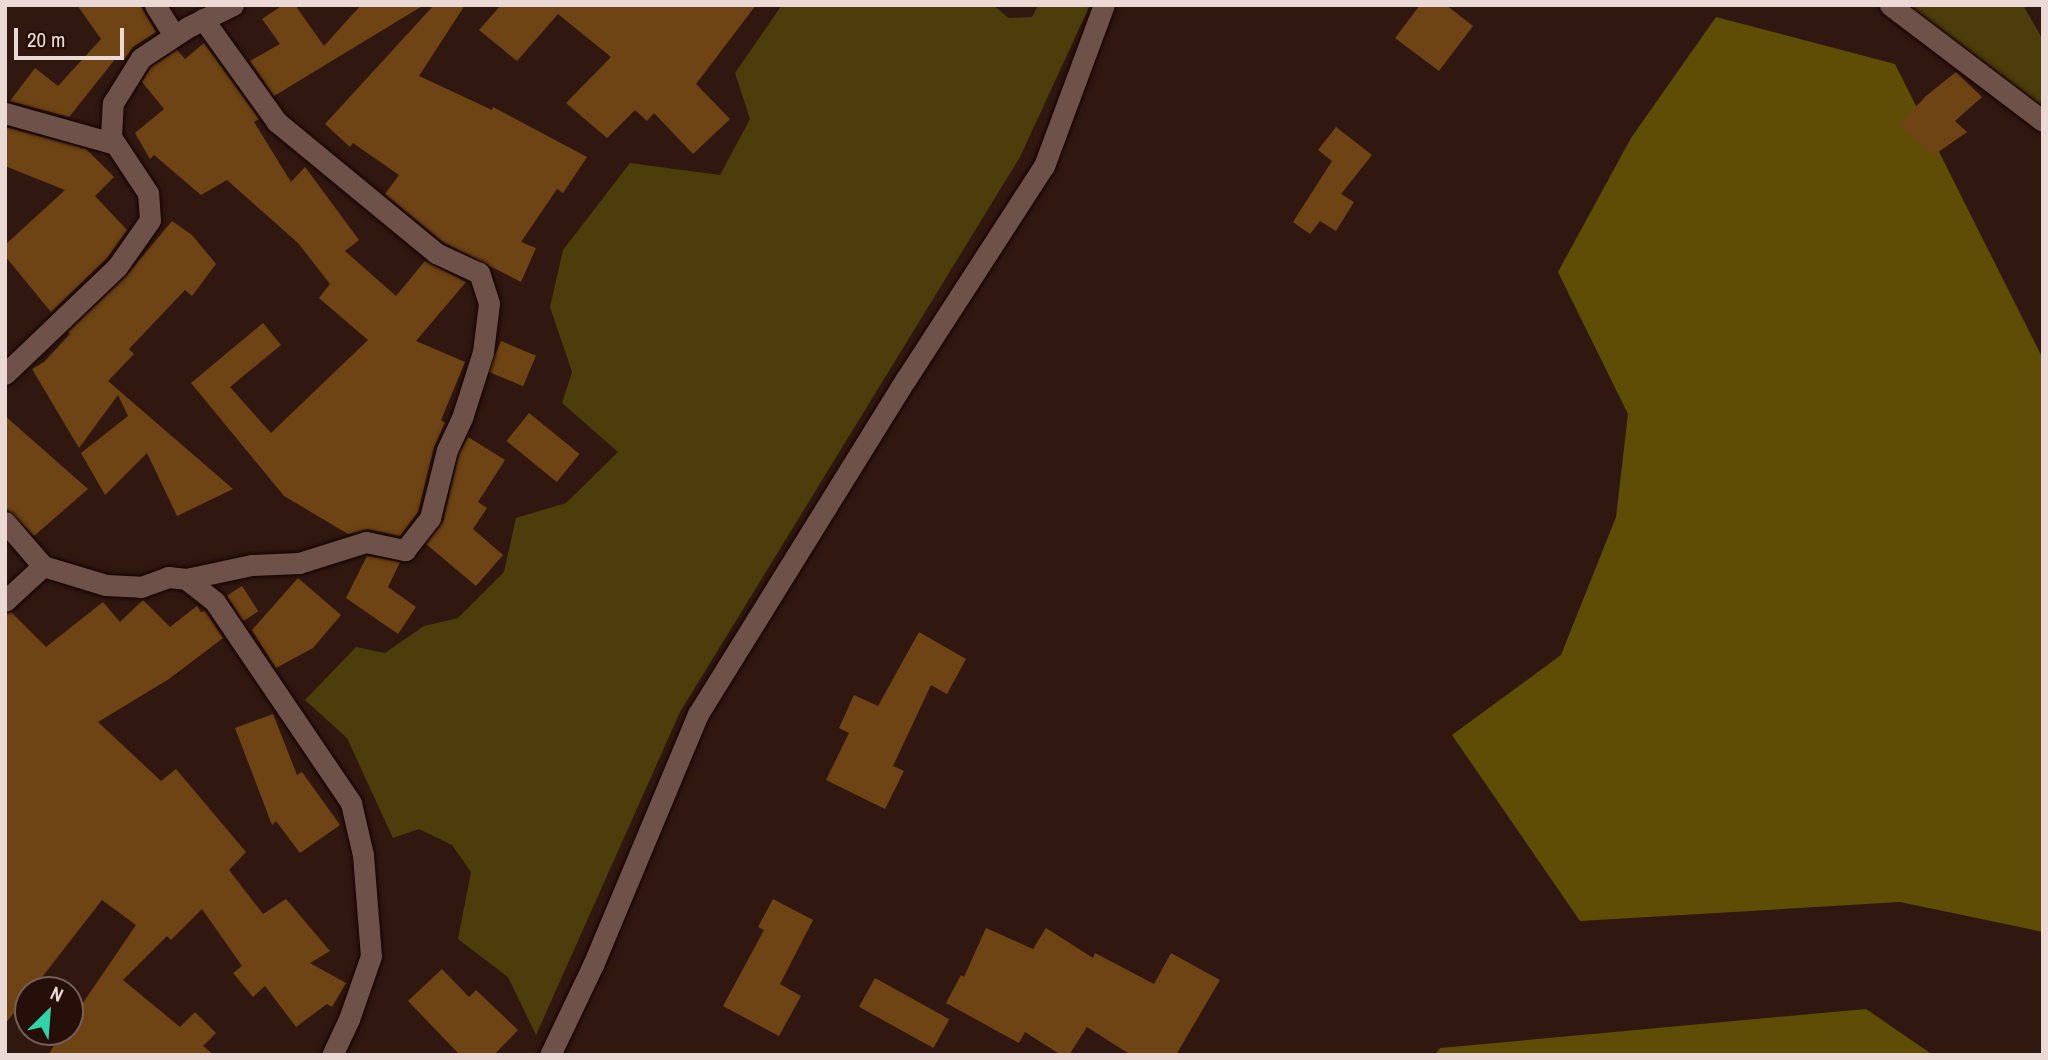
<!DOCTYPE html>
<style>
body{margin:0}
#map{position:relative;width:2048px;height:1060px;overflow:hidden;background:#301810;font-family:"Archivo Narrow",sans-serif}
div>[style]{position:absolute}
.green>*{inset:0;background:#4c3d0a}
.forest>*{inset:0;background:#5f4c05}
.building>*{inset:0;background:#6e4414;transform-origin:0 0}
.roads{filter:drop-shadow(0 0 2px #170301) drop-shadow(0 0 2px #170301)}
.minor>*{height:21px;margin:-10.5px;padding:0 10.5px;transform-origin:10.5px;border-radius:10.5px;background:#6e5249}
span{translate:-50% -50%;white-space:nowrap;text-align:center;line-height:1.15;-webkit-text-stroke:5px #260f08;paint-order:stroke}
.frame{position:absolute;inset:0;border:7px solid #ead9d4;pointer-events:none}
.north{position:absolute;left:14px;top:976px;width:70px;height:70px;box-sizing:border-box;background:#260f08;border:2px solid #74605a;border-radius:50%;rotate:25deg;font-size:19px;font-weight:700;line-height:28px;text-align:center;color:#ead9d4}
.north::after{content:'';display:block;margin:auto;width:24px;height:32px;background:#30d4a9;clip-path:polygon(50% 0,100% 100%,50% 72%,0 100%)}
.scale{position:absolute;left:14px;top:28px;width:110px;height:32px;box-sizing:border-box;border:4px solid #ead9d4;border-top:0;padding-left:9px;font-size:21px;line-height:24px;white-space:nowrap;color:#ead9d4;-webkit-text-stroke:5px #260f08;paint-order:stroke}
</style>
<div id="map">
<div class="green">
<i style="clip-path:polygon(782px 5px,993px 5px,1009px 18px,1032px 17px,1038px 5px,1090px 5px,1020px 157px,680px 712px,536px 1035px,508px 977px,458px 939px,471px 872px,452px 845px,419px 829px,393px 838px,347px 738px,305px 700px,356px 647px,385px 653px,424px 626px,458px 618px,504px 572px,516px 518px,566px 503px,618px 452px,562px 403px,572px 372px,550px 307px,563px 250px,630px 163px,720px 175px,750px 119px,735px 73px)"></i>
<i style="clip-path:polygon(1909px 5px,2023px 5px,2043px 40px,2043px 106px)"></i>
</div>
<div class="forest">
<i style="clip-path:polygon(1716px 17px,1895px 64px,2043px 359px,2043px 932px,1900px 902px,1580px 921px,1452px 735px,1561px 655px,1616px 517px,1628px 414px,1558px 272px,1631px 138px)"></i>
<i style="clip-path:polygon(1866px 1009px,1933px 1055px,1435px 1055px,1440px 1048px)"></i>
</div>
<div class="building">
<i style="clip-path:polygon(77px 5px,140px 5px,156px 32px,133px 47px,124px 60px,121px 56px,116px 58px,69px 117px,10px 101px,35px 68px,58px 86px,101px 39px)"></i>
<i style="clip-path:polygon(283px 5px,295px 5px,324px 46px,361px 5px,424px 5px,274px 96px,250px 61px,280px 44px,262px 19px)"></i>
<i style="clip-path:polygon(434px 5px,465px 5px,419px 76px,492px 110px,493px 107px,587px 157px,563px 193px,557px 189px,521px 242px,536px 248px,521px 282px,443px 242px,385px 194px,399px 175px,353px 143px,350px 147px,325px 124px)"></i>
<i style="clip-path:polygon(501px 5px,756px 5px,696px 84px,730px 119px,693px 154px,654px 113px,647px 121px,635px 110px,607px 138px,566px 103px,611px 57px,558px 14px,517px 61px,479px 30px)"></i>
<i style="clip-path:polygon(1420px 5px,1446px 5px,1473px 26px,1439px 71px,1395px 38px)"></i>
<i style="clip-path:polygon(204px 43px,259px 119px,254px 122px,291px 182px,305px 167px,359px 240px,345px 251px,396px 296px,425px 261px,466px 282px,416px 341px,465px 362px,441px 420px,445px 423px,434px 447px,418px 512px,400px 536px,368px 529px,348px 534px,284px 496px,191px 383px,263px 323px,281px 345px,230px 387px,271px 433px,368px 340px,319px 298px,330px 284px,298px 243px,227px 180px,201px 195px,154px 155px,150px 159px,135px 133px,164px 109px,142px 82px,151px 67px,177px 50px,185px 59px)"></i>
<i style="clip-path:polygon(1956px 72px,1982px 97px,1955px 121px,1967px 132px,1934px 155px,1899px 125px,1926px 96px)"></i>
<i style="clip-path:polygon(5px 127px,86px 149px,114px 177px,95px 196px,127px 230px,107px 258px,51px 312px,5px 256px,5px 245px,65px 190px,5px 166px)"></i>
<i style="clip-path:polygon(1336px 127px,1372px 155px,1341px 194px,1354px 202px,1336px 231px,1320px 221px,1310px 234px,1293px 222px,1332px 161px,1318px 150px)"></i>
<i style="clip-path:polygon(172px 221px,192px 235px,216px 264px,192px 296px,185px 290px,129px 349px,134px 354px,108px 381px,233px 489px,177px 516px,147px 453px,105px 495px,81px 453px,128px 416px,118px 395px,79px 448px,32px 369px,44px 362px,70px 334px,68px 332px,126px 276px)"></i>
<i style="left:501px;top:341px;width:38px;height:33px;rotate:23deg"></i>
<i style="left:529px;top:413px;width:65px;height:36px;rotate:39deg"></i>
<i style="clip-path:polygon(5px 416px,88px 489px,34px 536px,5px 507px)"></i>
<i style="clip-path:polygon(468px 437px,505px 460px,478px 502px,487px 508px,473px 529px,503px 555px,476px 586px,426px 544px,443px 522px,459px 454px)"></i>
<i style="clip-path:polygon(367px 556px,400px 562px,388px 587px,416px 607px,398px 634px,346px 598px)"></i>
<i style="clip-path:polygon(298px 578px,341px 615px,313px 648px,276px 668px,252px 630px)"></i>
<i style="left:242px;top:586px;width:30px;height:18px;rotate:57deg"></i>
<i style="clip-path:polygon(143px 600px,170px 627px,197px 606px,201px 612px,205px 611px,223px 638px,169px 679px,98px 722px,161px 781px,176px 769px,246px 852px,229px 870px,263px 914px,286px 899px,330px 951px,310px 963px,346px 983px,332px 1007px,327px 1004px,296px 1027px,265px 986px,253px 997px,233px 973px,242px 966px,202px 909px,171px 940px,167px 936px,123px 980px,180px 1027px,195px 1012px,216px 1033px,203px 1046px,214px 1055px,48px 1055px,63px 1032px,70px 1032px,70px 1022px,136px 925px,102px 900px,32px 990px,28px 990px,28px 995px,5px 1024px,5px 614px,11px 612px,46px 647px,103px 602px,120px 622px)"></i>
<i style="clip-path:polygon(919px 632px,966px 659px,947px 694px,931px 685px,893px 766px,904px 771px,885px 809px,826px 780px,849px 733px,839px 728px,854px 695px,878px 706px)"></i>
<i style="clip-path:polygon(273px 714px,297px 775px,302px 772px,340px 825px,300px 853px,276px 821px,272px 825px,235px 728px)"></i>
<i style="clip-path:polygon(773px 899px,813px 920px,780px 984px,801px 996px,779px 1036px,723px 1006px,764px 930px,758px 927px)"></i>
<i style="clip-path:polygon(986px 928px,1033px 949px,1046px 928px,1093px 958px,1095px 953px,1154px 984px,1171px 953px,1220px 980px,1176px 1055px,1131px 1055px,1087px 1027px,1069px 1055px,1061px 1055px,1025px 1032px,1019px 1043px,946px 1003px,961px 975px,964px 977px)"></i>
<i style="clip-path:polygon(442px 969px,469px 997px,476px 990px,518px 1030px,494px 1055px,460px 1055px,408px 1001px)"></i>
<i style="left:875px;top:978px;width:85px;height:33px;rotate:29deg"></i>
</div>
<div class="roads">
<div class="minor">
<i style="left:155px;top:5px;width:36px;rotate:58deg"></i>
<i style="left:1890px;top:5px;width:192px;rotate:37.2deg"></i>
<i style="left:5px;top:113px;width:114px;rotate:15.7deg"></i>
<i style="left:5px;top:374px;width:155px;rotate:-43.7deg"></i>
<i style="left:117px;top:267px;width:57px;rotate:-54.9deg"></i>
<i style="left:150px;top:220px;width:27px;rotate:-94deg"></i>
<i style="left:148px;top:193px;width:67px;rotate:-123.5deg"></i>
<i style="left:111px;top:137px;width:34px;rotate:-87deg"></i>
<i style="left:113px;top:103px;width:53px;rotate:-58.1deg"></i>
<i style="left:141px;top:58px;width:56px;rotate:-33.4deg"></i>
<i style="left:188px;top:27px;width:50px;rotate:-26.1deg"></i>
<i style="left:5px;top:522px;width:58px;rotate:49.2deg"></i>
<i style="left:186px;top:579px;width:67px;rotate:-12deg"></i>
<i style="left:252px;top:565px;width:47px;rotate:-2.4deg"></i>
<i style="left:299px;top:563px;width:70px;rotate:-17.4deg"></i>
<i style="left:366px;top:542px;width:40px;rotate:12deg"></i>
<i style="left:405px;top:550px;width:41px;rotate:-52deg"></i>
<i style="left:430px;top:518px;width:70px;rotate:-76deg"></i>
<i style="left:447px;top:450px;width:35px;rotate:-65deg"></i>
<i style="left:462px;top:418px;width:69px;rotate:-72.3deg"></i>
<i style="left:483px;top:352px;width:49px;rotate:-83deg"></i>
<i style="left:489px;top:303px;width:32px;rotate:-108deg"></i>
<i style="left:479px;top:273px;width:47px;rotate:-155.1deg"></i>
<i style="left:436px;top:253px;width:206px;rotate:-140.5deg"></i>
<i style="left:277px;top:122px;width:127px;rotate:-125.7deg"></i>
<i style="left:5px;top:601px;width:52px;rotate:-42.6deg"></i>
<i style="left:43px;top:566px;width:66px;rotate:16.8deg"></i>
<i style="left:106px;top:585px;width:35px;rotate:3deg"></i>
<i style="left:141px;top:587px;width:29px;rotate:-20deg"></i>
<i style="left:168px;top:577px;width:18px;rotate:6deg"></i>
<i style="left:186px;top:579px;width:37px;rotate:38deg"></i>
<i style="left:215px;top:602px;width:243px;rotate:55.9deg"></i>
<i style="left:351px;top:803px;width:53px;rotate:77deg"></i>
<i style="left:363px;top:855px;width:101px;rotate:85.5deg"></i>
<i style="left:371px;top:956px;width:67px;rotate:109.2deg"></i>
<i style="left:349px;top:1019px;width:40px;rotate:115deg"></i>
<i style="left:550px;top:1055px;width:100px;rotate:-64.5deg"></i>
<i style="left:593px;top:965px;width:272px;rotate:-67.3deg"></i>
<i style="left:698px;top:714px;width:394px;rotate:-58.2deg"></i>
<i style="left:906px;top:379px;width:254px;rotate:-57.1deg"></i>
<i style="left:1044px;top:166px;width:172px;rotate:-69.6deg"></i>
</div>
</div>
<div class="frame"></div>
<div class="north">N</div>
<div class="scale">20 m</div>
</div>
